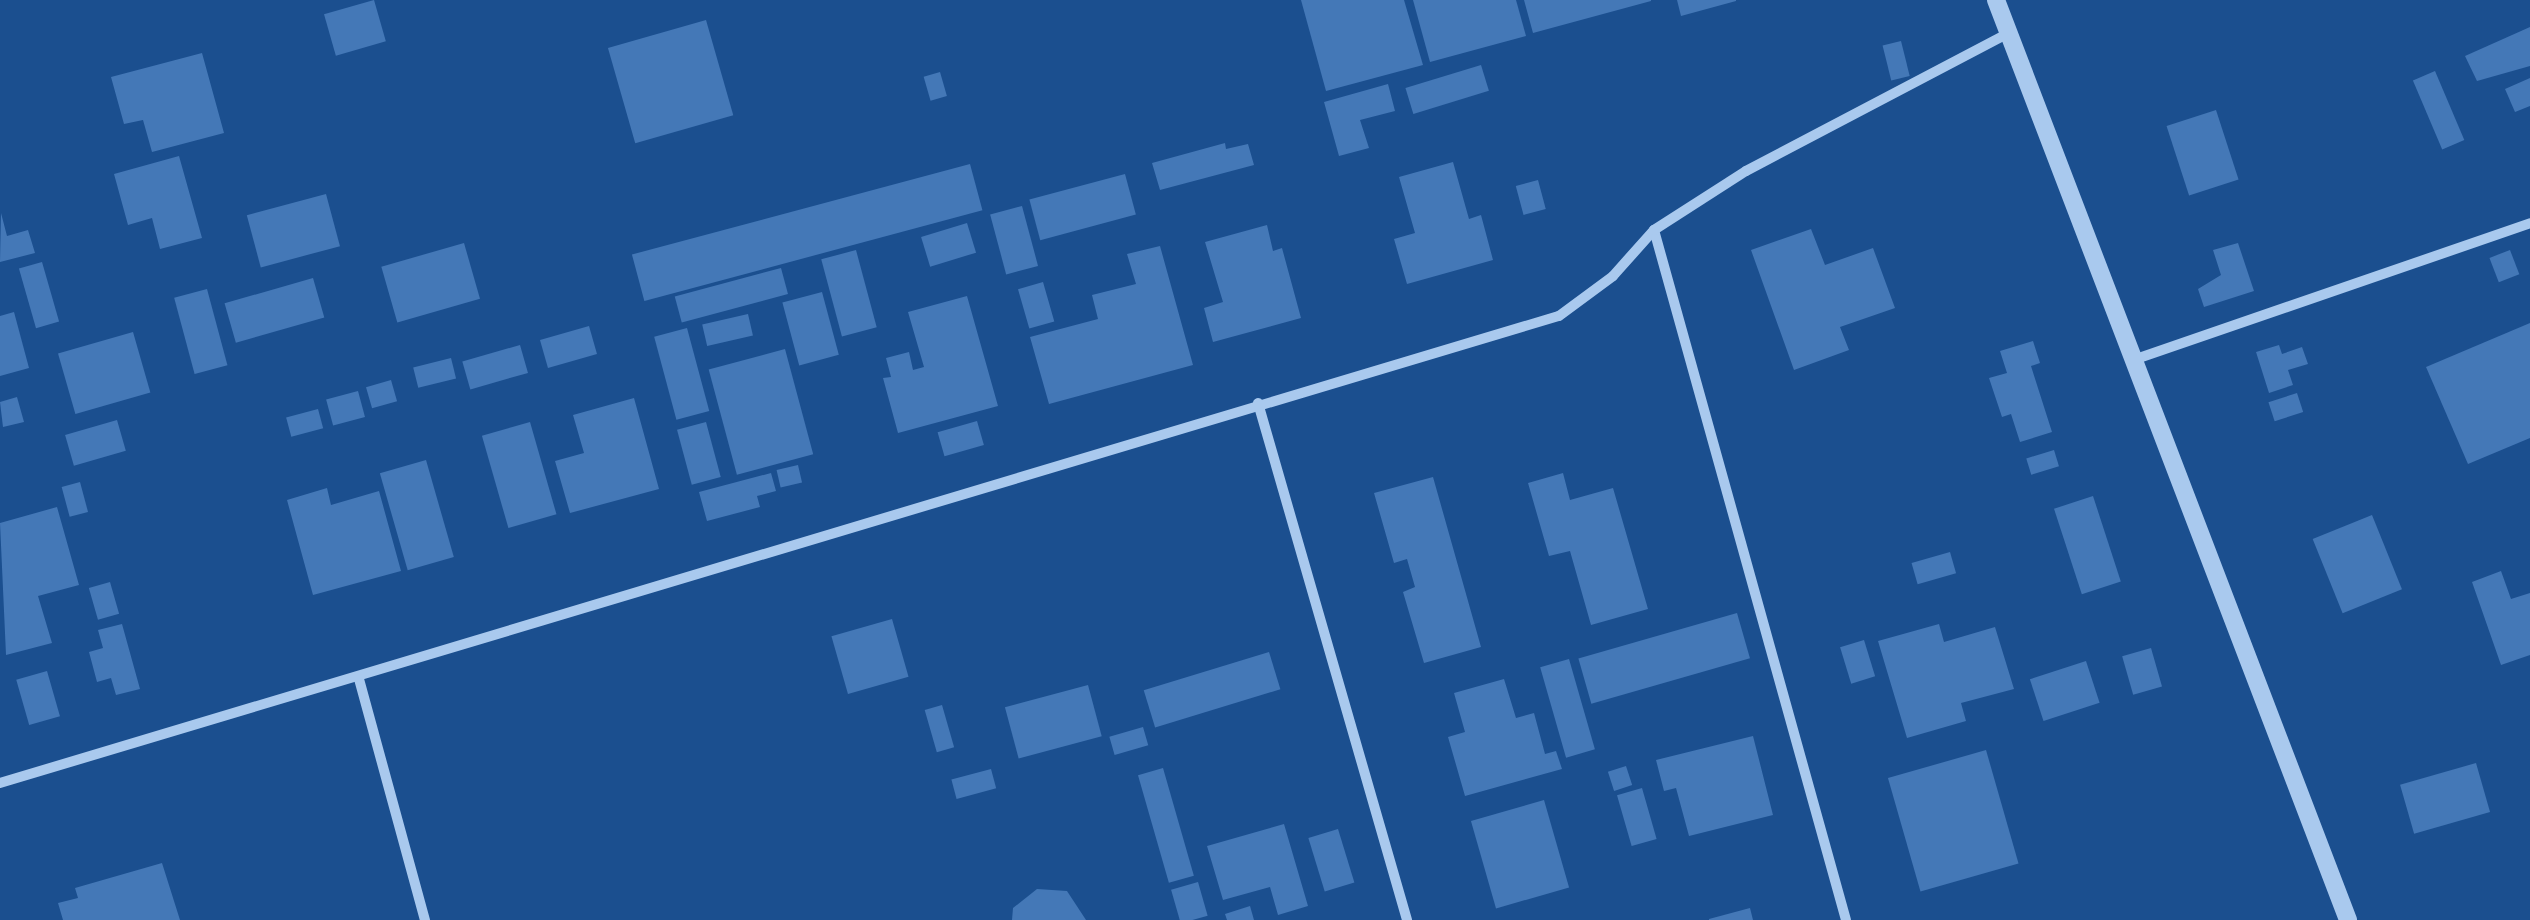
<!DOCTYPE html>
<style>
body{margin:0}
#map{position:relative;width:2530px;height:920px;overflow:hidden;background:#1b4f8f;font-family:"Exo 2",sans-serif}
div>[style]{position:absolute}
.building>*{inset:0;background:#4478b7;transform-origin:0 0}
.minor>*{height:10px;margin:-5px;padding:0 5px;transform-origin:5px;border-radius:5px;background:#a9c9ee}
.tertiary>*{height:18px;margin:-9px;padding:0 9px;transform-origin:9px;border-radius:9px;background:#a9c9ee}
span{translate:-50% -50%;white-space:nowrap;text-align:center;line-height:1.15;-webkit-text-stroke:8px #1b4f8f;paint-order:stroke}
</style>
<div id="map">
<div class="building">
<i style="left:374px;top:0;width:43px;height:52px;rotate:74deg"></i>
<i style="clip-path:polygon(1301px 0,1404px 0,1423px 65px,1326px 91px)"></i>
<i style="clip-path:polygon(1413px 0,1516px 0,1526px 36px,1430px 62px)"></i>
<i style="clip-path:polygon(1524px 0,1651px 0,1651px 1px,1533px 33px)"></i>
<i style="clip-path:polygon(1677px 0,1736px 0,1736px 1px,1681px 16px)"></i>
<i style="left:706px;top:20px;width:99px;height:102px;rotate:74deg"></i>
<i style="clip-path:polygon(2530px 27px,2530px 66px,2477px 81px,2465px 56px)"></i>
<i style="left:1901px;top:41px;width:36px;height:19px;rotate:76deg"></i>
<i style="clip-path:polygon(202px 53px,224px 133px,152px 152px,143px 120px,124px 124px,111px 77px)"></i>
<i style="left:1481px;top:65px;width:27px;height:79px;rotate:73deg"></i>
<i style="left:2435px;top:71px;width:75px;height:24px;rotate:67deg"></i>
<i style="left:940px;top:72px;width:25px;height:17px;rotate:74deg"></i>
<i style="clip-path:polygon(2530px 78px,2530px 106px,2515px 112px,2505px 89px)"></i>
<i style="clip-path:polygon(1388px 84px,1395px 111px,1360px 120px,1369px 148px,1339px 156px,1324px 102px)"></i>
<i style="left:2216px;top:110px;width:73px;height:52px;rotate:72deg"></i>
<i style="clip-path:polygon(1225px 143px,1226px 149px,1248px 144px,1254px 165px,1160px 190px,1152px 163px)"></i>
<i style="clip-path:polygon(179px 156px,202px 238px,160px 249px,152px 218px,128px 225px,114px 174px)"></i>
<i style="clip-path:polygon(1453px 162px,1469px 219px,1481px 215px,1493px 260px,1407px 284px,1394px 239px,1415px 233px,1399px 177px)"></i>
<i style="left:970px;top:164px;width:48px;height:350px;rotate:75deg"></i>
<i style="left:1125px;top:174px;width:42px;height:99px;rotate:75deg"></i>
<i style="left:1538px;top:180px;width:30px;height:23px;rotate:75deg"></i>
<i style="left:326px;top:194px;width:54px;height:82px;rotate:75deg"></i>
<i style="left:1022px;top:206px;width:62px;height:33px;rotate:75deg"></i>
<i style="clip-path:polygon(1px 213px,7px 236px,28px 230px,35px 253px,0 262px)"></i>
<i style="left:967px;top:223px;width:31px;height:48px;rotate:73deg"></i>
<i style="clip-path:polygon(1267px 225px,1273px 251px,1282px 248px,1301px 318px,1213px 342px,1204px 308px,1223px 302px,1205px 242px)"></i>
<i style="clip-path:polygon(1811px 229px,1825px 265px,1873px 248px,1895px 308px,1840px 327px,1849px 350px,1794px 370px,1751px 250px)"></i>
<i style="left:464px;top:243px;width:58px;height:86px;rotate:74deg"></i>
<i style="clip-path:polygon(2238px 243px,2254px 291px,2204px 307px,2198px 289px,2221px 275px,2213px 250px)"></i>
<i style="clip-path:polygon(1160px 246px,1193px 365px,1049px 404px,1030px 337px,1098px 319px,1092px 295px,1136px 284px,1127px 254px)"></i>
<i style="left:856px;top:250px;width:80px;height:36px;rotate:75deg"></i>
<i style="left:2510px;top:250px;width:26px;height:22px;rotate:69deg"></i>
<i style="left:42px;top:262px;width:62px;height:24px;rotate:74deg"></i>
<i style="left:781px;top:268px;width:27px;height:110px;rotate:75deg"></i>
<i style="left:313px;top:278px;width:41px;height:92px;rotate:74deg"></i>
<i style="left:1043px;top:282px;width:41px;height:26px;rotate:74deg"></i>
<i style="left:207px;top:289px;width:79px;height:34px;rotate:75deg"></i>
<i style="left:822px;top:292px;width:65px;height:41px;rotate:75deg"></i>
<i style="clip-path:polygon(967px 296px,998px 406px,898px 433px,883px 378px,891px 377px,886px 358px,909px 352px,913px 370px,924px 367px,908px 312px)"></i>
<i style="clip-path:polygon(14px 312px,29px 368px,0 376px,0 316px)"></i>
<i style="left:748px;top:314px;width:22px;height:47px;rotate:77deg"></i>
<i style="clip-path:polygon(2530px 323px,2530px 438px,2468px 464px,2426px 367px)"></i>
<i style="left:589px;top:326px;width:29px;height:51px;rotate:74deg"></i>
<i style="left:687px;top:328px;width:86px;height:34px;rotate:75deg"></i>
<i style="left:133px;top:332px;width:63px;height:78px;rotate:74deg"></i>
<i style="clip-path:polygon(2033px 341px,2040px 363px,2031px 366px,2052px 432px,2020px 442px,2011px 414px,2002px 417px,1989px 378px,2007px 373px,2000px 351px)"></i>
<i style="left:520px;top:345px;width:29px;height:60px;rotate:74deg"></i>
<i style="clip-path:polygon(2279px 345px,2282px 354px,2302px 347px,2308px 364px,2288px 370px,2293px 385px,2269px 393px,2256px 352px)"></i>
<i style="left:785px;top:349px;width:109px;height:79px;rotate:75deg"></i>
<i style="left:451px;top:358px;width:21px;height:39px;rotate:76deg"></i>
<i style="left:391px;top:380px;width:22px;height:26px;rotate:74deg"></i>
<i style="left:358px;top:391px;width:27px;height:33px;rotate:75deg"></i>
<i style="left:2297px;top:393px;width:20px;height:30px;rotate:72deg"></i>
<i style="clip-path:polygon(17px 397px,24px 422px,3px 427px,0 402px)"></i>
<i style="clip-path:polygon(634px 398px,659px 489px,570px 513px,555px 461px,584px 453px,573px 415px)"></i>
<i style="left:318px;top:409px;width:20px;height:33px;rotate:75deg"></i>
<i style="left:117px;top:420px;width:32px;height:54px;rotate:74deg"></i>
<i style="left:977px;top:421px;width:25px;height:41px;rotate:74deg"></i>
<i style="left:530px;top:422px;width:96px;height:50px;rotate:74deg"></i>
<i style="left:706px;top:422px;width:57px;height:30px;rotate:75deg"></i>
<i style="left:2054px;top:450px;width:17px;height:29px;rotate:73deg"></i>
<i style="left:426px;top:460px;width:101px;height:48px;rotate:74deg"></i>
<i style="left:798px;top:465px;width:18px;height:22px;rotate:77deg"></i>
<i style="clip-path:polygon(771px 473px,776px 491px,757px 496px,760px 507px,707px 521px,699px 492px)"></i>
<i style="clip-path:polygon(1563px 473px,1570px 500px,1613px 488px,1648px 609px,1591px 625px,1570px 551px,1549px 556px,1528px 483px)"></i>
<i style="clip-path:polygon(1433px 477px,1481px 647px,1424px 663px,1403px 592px,1415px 587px,1407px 559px,1394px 563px,1374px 493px)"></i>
<i style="left:80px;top:482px;width:31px;height:19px;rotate:75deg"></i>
<i style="clip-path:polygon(327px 488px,331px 505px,379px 491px,401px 571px,313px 595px,287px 500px)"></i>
<i style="left:2093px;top:496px;width:90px;height:41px;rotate:72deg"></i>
<i style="clip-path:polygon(57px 507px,79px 585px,38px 596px,52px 643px,6px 655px,0 523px)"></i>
<i style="left:2372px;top:515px;width:80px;height:64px;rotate:68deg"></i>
<i style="left:1950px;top:552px;width:22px;height:40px;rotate:74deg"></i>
<i style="clip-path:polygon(2501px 571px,2511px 599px,2530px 593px,2530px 655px,2501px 665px,2472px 582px)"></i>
<i style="left:110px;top:582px;width:33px;height:22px;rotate:74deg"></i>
<i style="left:1737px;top:613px;width:47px;height:165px;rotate:74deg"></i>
<i style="left:892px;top:619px;width:60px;height:63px;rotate:74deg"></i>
<i style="clip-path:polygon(122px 624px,140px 689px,116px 695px,111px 678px,97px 682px,89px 652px,103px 648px,98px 630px)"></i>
<i style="clip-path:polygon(1939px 624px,1944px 642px,1995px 627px,2014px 689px,1961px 703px,1966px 721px,1907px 738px,1878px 641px)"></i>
<i style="left:1864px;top:640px;width:38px;height:25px;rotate:73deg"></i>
<i style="left:2151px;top:648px;width:40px;height:30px;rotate:74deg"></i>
<i style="left:1269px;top:652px;width:39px;height:131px;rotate:73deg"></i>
<i style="left:1569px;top:659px;width:94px;height:30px;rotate:74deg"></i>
<i style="left:2086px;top:661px;width:44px;height:59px;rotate:72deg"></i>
<i style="left:47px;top:671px;width:47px;height:32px;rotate:74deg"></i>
<i style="clip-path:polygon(1504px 679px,1516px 718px,1534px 713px,1545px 754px,1556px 751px,1562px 769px,1465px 796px,1448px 737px,1465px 732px,1454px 693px)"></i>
<i style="left:1088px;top:685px;width:53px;height:86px;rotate:75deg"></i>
<i style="left:942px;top:705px;width:44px;height:18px;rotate:74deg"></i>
<i style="left:1143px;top:727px;width:19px;height:35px;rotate:74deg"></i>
<i style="clip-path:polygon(1753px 736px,1773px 815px,1689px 836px,1676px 788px,1664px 791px,1656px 760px)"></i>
<i style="left:1986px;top:750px;width:118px;height:102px;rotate:74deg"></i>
<i style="left:2476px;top:763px;width:51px;height:79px;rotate:74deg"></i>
<i style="left:1626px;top:766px;width:20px;height:19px;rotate:72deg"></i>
<i style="left:1163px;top:768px;width:112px;height:26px;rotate:74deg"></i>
<i style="left:991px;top:769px;width:20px;height:41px;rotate:75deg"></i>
<i style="left:1642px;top:788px;width:53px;height:26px;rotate:74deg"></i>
<i style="left:1544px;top:800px;width:91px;height:76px;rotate:74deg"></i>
<i style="clip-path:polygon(1284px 824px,1308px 906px,1278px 915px,1270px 887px,1223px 900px,1207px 846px)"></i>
<i style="left:1338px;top:829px;width:56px;height:31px;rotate:73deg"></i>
<i style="clip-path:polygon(162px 863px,180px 920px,63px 920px,58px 903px,78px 898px,75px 888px)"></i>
<i style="left:1198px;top:882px;width:35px;height:28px;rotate:74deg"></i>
<i style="clip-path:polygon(1037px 889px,1067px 891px,1086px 920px,1012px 920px,1013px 908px)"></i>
<i style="clip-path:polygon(1250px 906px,1254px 920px,1227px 920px,1225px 914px)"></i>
<i style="clip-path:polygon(1750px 908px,1753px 920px,1709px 920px,1709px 919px)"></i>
</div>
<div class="minor">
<i style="left:1654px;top:230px;width:716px;rotate:74.45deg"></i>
<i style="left:2136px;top:359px;width:417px;rotate:-19deg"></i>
<i style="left:1258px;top:403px;width:538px;rotate:73.92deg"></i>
<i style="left:359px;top:679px;width:250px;rotate:74.7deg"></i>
<i style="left:0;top:783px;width:1627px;rotate:-16.68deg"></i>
<i style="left:1559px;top:316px;width:67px;rotate:-36.5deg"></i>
<i style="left:1613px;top:276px;width:62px;rotate:-48.3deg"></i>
<i style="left:1654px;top:230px;width:109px;rotate:-32.7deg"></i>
<i style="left:1746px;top:171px;width:297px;rotate:-27.7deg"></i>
</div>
<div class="tertiary">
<i style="left:1996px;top:0;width:985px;rotate:69.06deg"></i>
</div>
</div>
